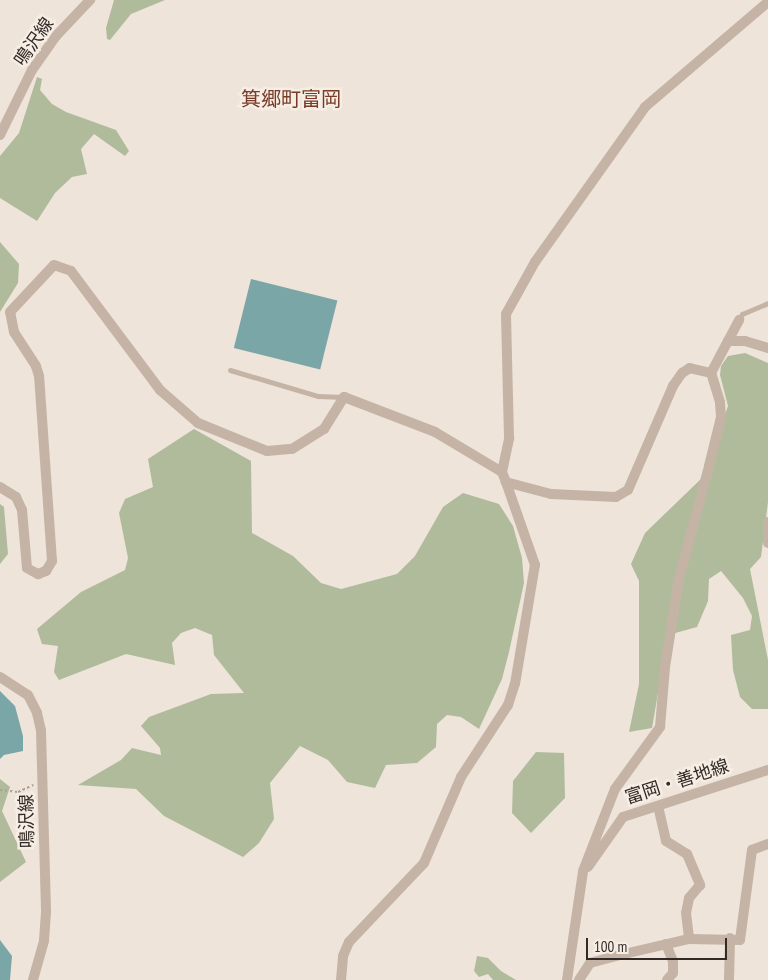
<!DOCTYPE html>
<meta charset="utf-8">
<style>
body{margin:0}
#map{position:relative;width:768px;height:980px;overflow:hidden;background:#eee4d9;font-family:"PT Sans Narrow","Noto Sans JP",sans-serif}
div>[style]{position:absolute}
.green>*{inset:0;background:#b0bb9b}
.water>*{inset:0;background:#7ba6a8;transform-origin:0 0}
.path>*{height:2px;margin-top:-1px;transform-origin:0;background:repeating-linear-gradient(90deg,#b09e91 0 2.5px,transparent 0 5px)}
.lane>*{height:5px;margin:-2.5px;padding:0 2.5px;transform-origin:2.5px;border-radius:2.5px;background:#c5b4a6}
.street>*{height:10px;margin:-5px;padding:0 5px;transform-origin:5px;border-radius:5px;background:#c5b4a6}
span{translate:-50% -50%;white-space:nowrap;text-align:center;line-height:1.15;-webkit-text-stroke:5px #f6eee4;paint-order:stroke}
.street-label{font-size:18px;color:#322a26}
.quarter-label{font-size:20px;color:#783b27}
.scale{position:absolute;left:586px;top:938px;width:141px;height:22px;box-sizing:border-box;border:2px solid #322a26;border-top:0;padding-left:6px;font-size:15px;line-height:18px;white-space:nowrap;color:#322a26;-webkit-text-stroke:4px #f6eee4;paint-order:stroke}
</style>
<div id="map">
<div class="green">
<i style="clip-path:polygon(114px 0,165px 0,131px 14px,110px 40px,107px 39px,106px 28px)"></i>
<i style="clip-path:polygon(37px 77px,42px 79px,40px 90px,52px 104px,66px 112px,116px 130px,129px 151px,125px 156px,94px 134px,81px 149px,87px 174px,72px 177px,55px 193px,37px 221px,0 198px,0 156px,19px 133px)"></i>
<i style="clip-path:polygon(0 242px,19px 264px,18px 283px,0 312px)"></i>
<i style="clip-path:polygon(745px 353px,768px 363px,768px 502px,761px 557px,750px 569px,768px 660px,768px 709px,752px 709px,740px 697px,733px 670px,731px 635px,750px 630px,752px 616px,743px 598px,721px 571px,709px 579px,708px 601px,697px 627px,668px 635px,652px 728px,629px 732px,639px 684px,639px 581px,631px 564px,645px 533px,702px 478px,728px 406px,720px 375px,721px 366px,728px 356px)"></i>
<i style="clip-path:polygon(194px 429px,251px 461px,252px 533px,293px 556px,321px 583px,341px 589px,397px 574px,415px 556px,443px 507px,463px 493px,499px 504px,513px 526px,522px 558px,524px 583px,509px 652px,502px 679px,479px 729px,461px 717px,447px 715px,437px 724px,436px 747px,417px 763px,386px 765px,375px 788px,347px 782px,328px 760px,300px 746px,270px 783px,274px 819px,259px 843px,243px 857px,164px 816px,136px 789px,78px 785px,121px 760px,132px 748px,161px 755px,160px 748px,141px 726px,149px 717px,211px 694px,244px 693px,214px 655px,212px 635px,195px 628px,181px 633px,172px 643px,175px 665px,126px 654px,59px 680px,54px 672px,58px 646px,42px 644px,37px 629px,81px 592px,125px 570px,128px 558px,119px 513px,125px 499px,153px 487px,148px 459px)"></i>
<i style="clip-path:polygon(0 504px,4px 507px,8px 554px,0 564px)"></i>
<i style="clip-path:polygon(536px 752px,564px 753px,565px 798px,531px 833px,512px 813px,513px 781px)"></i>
<i style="clip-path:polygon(0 779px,10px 787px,2px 811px,26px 862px,0 882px)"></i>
<i style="clip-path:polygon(477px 956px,488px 958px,501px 971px,516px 980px,493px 980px,488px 974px,479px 977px,474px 971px)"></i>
</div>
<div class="water">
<i style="left:251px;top:279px;width:89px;height:71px;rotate:14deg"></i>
<i style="clip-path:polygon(0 691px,15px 706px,23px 736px,23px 751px,4px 755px,0 759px)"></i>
<i style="clip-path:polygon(0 940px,12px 956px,10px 980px,0 980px)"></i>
</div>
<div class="path">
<i style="left:0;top:790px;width:18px;rotate:6deg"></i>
<i style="left:18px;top:792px;width:17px;rotate:-25deg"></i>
</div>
<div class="lane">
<i style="left:739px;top:320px;width:7px;rotate:-63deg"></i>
<i style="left:742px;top:314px;width:28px;rotate:-23deg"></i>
<i style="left:230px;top:370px;width:92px;rotate:16.5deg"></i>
<i style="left:318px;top:396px;width:26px;rotate:2deg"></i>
</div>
<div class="street">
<i style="left:0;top:135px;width:72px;rotate:-63.8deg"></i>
<i style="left:32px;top:70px;width:42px;rotate:-54.8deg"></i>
<i style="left:56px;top:36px;width:50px;rotate:-46.6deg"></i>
<i style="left:728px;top:341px;width:24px;rotate:-62deg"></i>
<i style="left:711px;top:373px;width:36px;rotate:-62deg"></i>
<i style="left:728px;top:341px;width:17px"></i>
<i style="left:745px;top:341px;width:24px;rotate:17deg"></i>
<i style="left:0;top:487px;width:19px;rotate:32deg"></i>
<i style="left:16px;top:497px;width:14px;rotate:65deg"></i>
<i style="left:22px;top:510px;width:58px;rotate:85.1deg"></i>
<i style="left:27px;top:568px;width:13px;rotate:29deg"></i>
<i style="left:38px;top:574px;width:9px;rotate:-21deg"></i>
<i style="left:46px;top:571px;width:12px;rotate:-59deg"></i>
<i style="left:52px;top:561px;width:185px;rotate:-94deg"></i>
<i style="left:39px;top:376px;width:10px;rotate:-107deg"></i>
<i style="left:36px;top:366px;width:40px;rotate:-122.9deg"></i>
<i style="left:14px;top:332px;width:20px;rotate:-101deg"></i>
<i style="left:10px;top:312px;width:64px;rotate:-46.9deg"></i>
<i style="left:54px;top:265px;width:18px;rotate:19deg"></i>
<i style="left:71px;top:271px;width:149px;rotate:53.2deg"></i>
<i style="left:160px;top:390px;width:50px;rotate:41deg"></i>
<i style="left:198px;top:423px;width:74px;rotate:22.1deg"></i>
<i style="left:267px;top:451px;width:25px;rotate:-5deg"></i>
<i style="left:292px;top:449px;width:38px;rotate:-32deg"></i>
<i style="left:324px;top:429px;width:38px;rotate:-58deg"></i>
<i style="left:344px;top:397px;width:97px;rotate:21deg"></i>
<i style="left:435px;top:432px;width:78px;rotate:30.8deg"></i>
<i style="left:768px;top:522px;width:21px;rotate:90deg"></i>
<i style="left:0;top:677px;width:33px;rotate:33deg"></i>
<i style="left:28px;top:695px;width:20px;rotate:63deg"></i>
<i style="left:37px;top:713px;width:18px;rotate:77deg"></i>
<i style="left:41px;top:731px;width:181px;rotate:88.4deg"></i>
<i style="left:46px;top:912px;width:29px;rotate:94deg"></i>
<i style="left:44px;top:941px;width:41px;rotate:105.8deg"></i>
<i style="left:658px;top:806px;width:36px;rotate:77deg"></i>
<i style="left:666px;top:841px;width:25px;rotate:32deg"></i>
<i style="left:687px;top:854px;width:34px;rotate:67deg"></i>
<i style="left:700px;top:885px;width:17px;rotate:130deg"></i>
<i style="left:689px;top:898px;width:15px;rotate:101deg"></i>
<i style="left:686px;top:913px;width:26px;rotate:83deg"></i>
<i style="left:588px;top:867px;width:61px;rotate:-55deg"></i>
<i style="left:623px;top:817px;width:152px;rotate:-18deg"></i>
<i style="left:666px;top:944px;width:18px;rotate:68deg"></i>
<i style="left:673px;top:961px;width:12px;rotate:90deg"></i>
<i style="left:673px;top:973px;width:9px;rotate:131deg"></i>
<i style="left:341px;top:980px;width:24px;rotate:-85deg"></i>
<i style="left:343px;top:956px;width:15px;rotate:-67deg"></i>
<i style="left:349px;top:942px;width:109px;rotate:-46.5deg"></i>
<i style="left:424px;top:863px;width:94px;rotate:-66.7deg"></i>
<i style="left:461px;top:777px;width:86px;rotate:-56.9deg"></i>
<i style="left:508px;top:705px;width:22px;rotate:-72deg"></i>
<i style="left:515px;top:684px;width:121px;rotate:-80.5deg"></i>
<i style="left:535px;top:565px;width:88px;rotate:-109.3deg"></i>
<i style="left:567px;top:980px;width:110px;rotate:-81.6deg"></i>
<i style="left:583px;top:871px;width:88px;rotate:-68.7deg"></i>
<i style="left:615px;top:789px;width:77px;rotate:-54deg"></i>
<i style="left:660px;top:727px;width:60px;rotate:-85.2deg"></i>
<i style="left:665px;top:667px;width:89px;rotate:-81deg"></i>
<i style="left:679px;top:579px;width:117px;rotate:-75.1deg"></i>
<i style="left:709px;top:466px;width:50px;rotate:-76.2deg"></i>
<i style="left:721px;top:417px;width:15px;rotate:-94deg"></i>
<i style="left:720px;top:402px;width:30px;rotate:-107deg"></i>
<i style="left:711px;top:373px;width:22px;rotate:-167deg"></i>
<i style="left:690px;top:368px;width:9px;rotate:148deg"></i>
<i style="left:682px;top:373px;width:16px;rotate:125deg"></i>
<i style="left:673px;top:386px;width:113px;rotate:113.4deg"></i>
<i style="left:628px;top:490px;width:14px;rotate:150deg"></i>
<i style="left:616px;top:497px;width:65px;rotate:-177.4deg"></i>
<i style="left:551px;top:494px;width:47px;rotate:-165.1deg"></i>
<i style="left:506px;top:482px;width:11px;rotate:-112deg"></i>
<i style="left:502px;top:472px;width:35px;rotate:-78deg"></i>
<i style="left:509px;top:438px;width:124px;rotate:-91.4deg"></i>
<i style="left:506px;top:314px;width:60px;rotate:-60.9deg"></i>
<i style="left:535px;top:262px;width:190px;rotate:-54.6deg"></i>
<i style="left:645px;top:107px;width:162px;rotate:-40.5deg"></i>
<i style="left:579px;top:980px;width:20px;rotate:-57deg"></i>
<i style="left:590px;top:963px;width:35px;rotate:-15deg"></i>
<i style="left:624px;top:954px;width:67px;rotate:-13deg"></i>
<i style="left:689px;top:939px;width:51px;rotate:1.1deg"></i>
<i style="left:740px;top:940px;width:91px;rotate:-82.4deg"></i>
<i style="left:752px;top:850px;width:17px;rotate:-21deg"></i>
<i style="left:729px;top:980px;width:42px;rotate:-88.6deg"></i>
</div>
<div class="street-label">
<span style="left:34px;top:42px;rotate:-55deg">鳴沢線</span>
<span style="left:677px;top:782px;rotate:-18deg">富岡・善地線</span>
<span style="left:27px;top:821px;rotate:-91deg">鳴沢線</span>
</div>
<div class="quarter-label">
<span style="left:291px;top:99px">箕郷町富岡</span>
</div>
<div class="scale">100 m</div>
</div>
